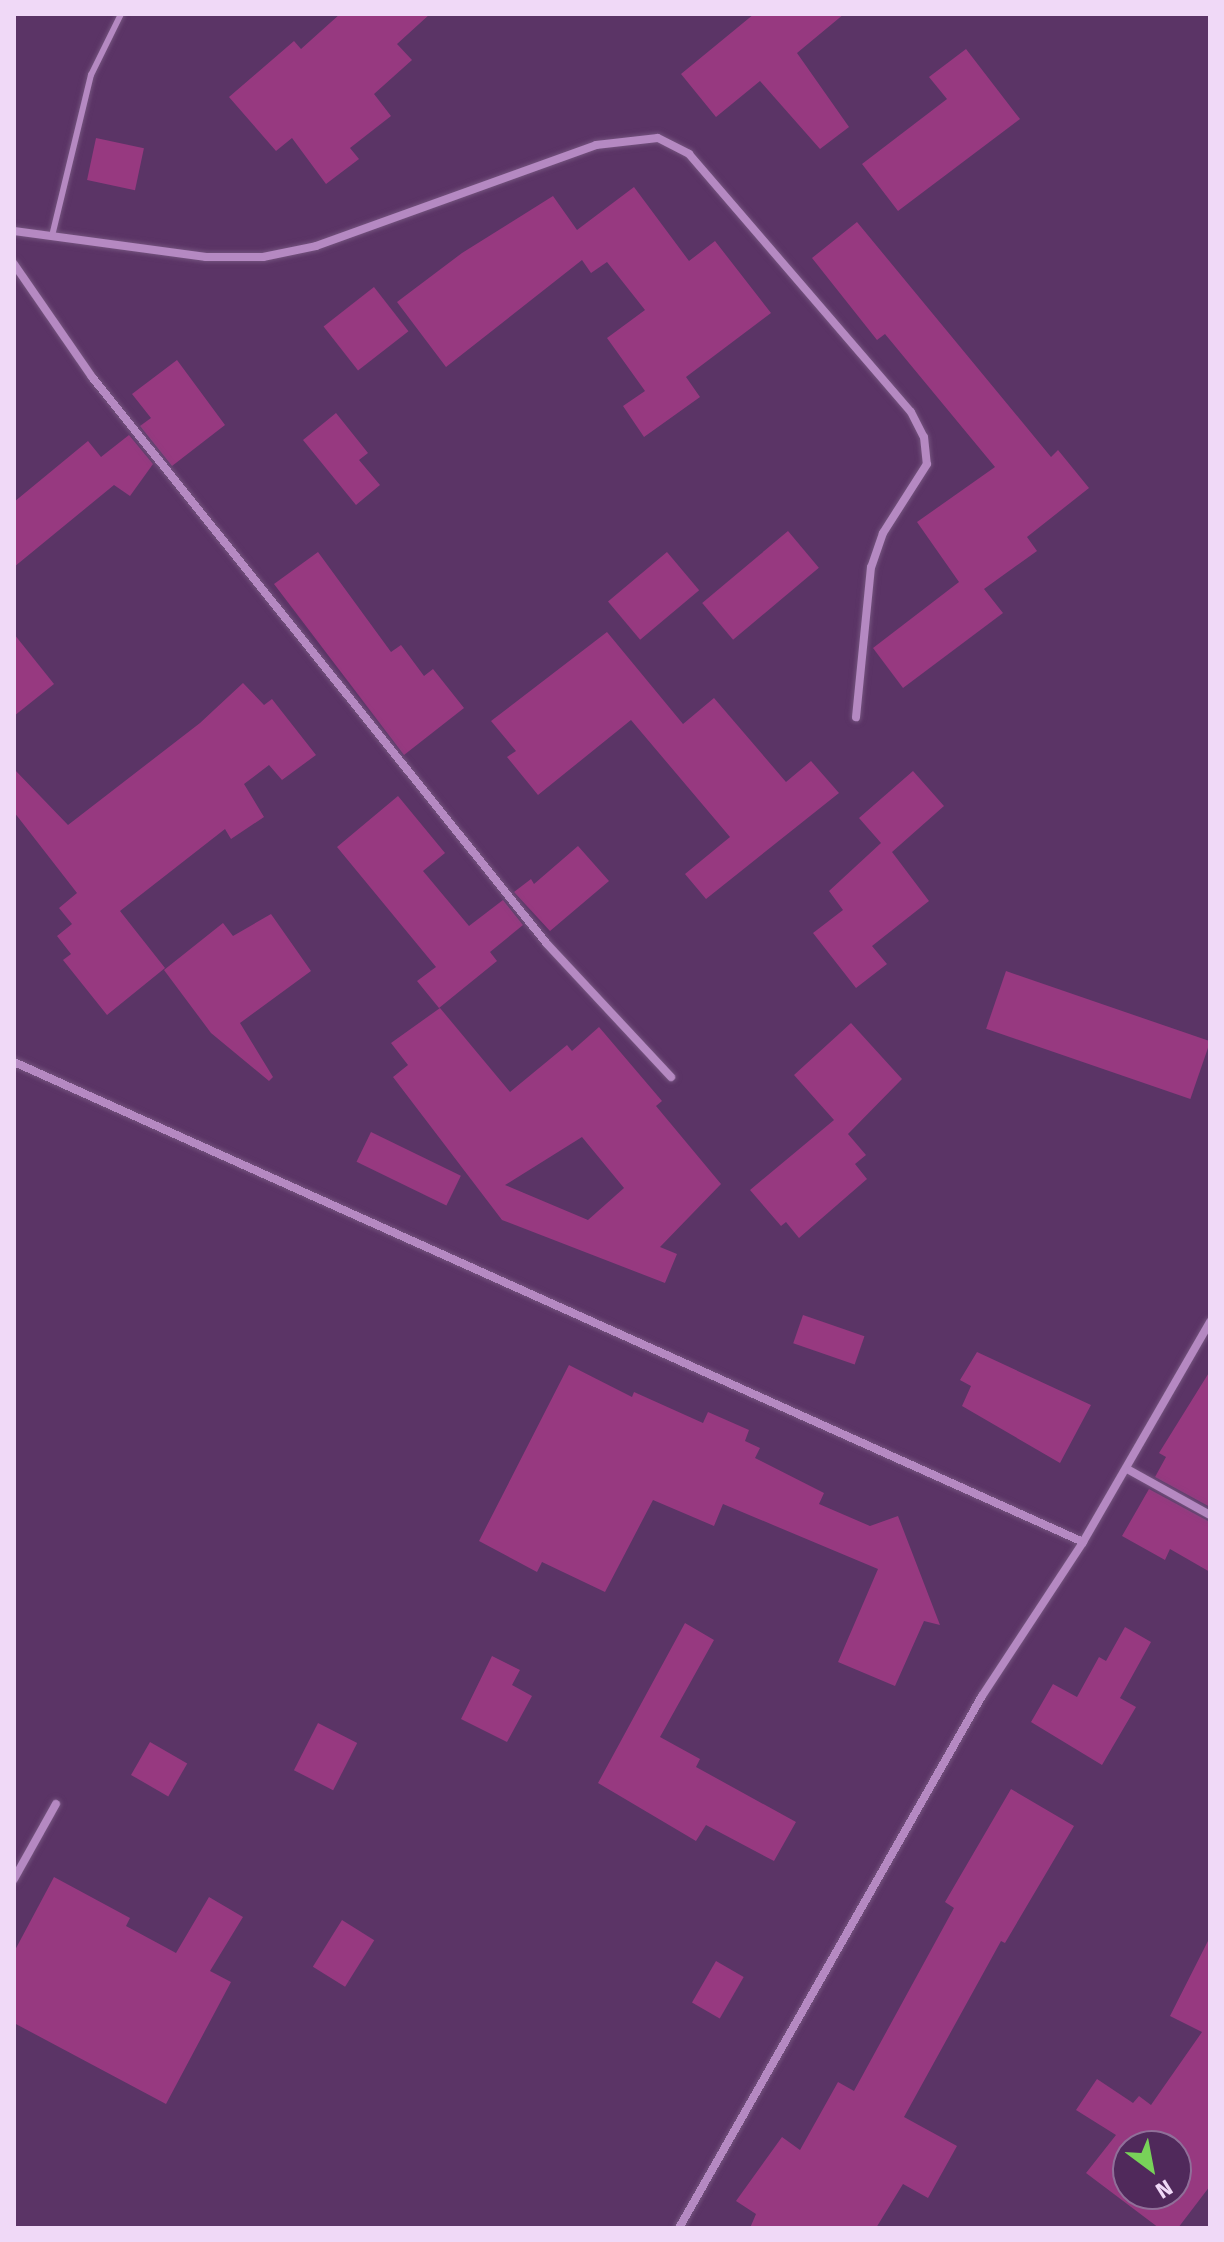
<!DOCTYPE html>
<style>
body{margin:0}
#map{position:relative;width:1224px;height:2242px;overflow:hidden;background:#5b3466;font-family:"Fira Sans",sans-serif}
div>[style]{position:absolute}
.building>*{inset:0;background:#973980;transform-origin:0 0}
.roads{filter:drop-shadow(0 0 2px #74537e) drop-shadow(0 0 2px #74537e)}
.lane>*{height:6px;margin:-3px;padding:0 3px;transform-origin:3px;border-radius:3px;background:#b589c2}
.street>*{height:8px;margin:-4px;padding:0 4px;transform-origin:4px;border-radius:4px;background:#b589c2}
span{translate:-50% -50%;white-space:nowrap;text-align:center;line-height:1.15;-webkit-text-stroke:8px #50295b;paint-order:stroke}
.frame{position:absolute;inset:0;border:16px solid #f0d9f7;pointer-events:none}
.north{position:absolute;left:1112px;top:2130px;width:80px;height:80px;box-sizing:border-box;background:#50295b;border:2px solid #906f99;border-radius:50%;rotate:148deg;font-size:22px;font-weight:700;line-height:32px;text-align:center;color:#f0d9f7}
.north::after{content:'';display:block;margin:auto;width:28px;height:36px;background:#78d259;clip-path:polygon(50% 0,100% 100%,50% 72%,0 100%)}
</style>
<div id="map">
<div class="building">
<i style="clip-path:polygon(340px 14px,430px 14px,397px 44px,412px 60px,374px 94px,391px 116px,350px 148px,359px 159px,326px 184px,292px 138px,276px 151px,229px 97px,294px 41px,301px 49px)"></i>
<i style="clip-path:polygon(754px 14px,844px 14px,797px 53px,849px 127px,820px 149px,760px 81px,716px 117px,681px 74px)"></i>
<i style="clip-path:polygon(966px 49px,1020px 119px,898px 211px,862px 164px,947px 99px,929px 77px)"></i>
<i style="left:96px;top:138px;width:49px;height:43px;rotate:12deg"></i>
<i style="clip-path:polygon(634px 187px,689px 261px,715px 241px,771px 313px,686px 377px,700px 397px,644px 437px,623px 406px,645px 391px,607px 338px,645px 310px,607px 262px,591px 273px,582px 260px,446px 367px,397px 302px,462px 253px,553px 196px,577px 230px)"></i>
<i style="clip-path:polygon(857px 222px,1051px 457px,1058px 450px,1089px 488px,1027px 537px,1037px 551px,984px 589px,1003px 613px,903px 688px,873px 648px,959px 582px,917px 522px,995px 467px,885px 334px,877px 340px,812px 258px)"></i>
<i style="left:374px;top:287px;width:56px;height:64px;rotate:52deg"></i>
<i style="clip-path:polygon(177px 360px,225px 425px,172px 466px,140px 426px,151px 418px,132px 394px)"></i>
<i style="clip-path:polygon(336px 413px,368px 453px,359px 460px,380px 485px,356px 505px,303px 440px)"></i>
<i style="clip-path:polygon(129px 435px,153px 464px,130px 496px,114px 485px,14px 567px,14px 502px,88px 441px,101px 457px)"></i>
<i style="left:788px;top:531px;width:48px;height:112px;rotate:50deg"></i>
<i style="clip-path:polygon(318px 552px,391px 652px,401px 645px,424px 676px,433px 669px,464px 708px,404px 755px,274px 584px)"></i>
<i style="left:667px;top:552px;width:50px;height:77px;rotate:50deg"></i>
<i style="clip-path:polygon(607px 632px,683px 724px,714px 698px,786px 782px,811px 761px,839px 793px,706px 899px,685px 874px,730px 837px,631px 720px,538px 795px,507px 757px,516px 751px,491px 721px)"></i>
<i style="clip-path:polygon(14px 634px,54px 684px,14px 716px)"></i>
<i style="clip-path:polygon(243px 683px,264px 705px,272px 699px,316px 755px,282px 780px,269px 765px,244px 784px,264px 817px,231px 839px,225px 829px,120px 911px,165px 968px,107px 1015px,63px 960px,71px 954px,57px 936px,72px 924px,59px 908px,77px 893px,14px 812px,14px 769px,68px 825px,200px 723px)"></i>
<i style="clip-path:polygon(913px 771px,944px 806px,892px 852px,929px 901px,872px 946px,887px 964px,856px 988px,813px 933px,843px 910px,829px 891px,881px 843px,859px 818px)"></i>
<i style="clip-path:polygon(398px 796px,445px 853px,423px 871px,469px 926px,503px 900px,523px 925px,490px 952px,497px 961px,439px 1008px,417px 981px,436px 967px,337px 847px)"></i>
<i style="clip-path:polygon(578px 846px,609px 881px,550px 931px,514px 892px,531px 879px,534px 884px)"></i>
<i style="clip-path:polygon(271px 914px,311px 971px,240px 1023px,273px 1077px,269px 1081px,211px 1033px,164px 970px,223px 923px,233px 936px)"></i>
<i style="left:1006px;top:971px;width:216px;height:61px;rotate:19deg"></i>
<i style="clip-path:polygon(evenodd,440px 1008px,510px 1092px,567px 1045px,572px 1051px,599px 1027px,662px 1101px,656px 1106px,721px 1184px,660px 1247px,677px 1254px,665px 1283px,502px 1220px,393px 1077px,408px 1065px,391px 1043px,440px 1008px,582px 1137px,624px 1188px,588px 1220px,505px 1185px,582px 1137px)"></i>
<i style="clip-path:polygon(851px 1023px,902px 1079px,848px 1134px,866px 1155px,855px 1164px,867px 1179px,799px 1238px,786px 1222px,781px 1226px,750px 1190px,834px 1120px,794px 1075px)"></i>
<i style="left:371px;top:1132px;width:100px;height:33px;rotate:26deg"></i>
<i style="left:803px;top:1315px;width:65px;height:30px;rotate:19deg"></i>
<i style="clip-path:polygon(977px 1352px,1091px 1405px,1060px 1463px,962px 1406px,971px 1386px,960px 1380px)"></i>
<i style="clip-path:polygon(569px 1365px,632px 1397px,634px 1392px,703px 1423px,708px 1412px,749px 1430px,745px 1441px,760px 1448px,755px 1458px,824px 1493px,819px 1504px,870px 1526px,898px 1516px,940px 1625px,924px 1621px,895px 1686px,838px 1662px,878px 1569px,723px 1504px,714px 1526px,653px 1500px,605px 1592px,542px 1562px,537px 1572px,479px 1541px)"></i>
<i style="clip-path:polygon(1210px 1371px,1210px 1507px,1155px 1477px,1166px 1457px,1159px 1453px)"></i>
<i style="clip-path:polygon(1149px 1489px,1210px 1522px,1210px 1572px,1170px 1549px,1165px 1560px,1122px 1536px)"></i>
<i style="clip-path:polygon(685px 1623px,714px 1640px,660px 1737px,700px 1759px,696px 1767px,796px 1822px,774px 1861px,706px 1825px,696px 1841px,598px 1783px)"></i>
<i style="clip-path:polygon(1125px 1627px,1151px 1642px,1120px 1698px,1136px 1707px,1102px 1765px,1031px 1722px,1053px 1684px,1077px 1697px,1099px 1657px,1106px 1661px)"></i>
<i style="clip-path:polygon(492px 1656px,520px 1670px,512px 1685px,532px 1696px,507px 1742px,461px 1719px)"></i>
<i style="left:318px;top:1723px;width:44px;height:53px;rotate:27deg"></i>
<i style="left:150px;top:1742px;width:43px;height:38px;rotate:30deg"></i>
<i style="clip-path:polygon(1011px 1789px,1074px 1826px,1005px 1943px,1001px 1941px,904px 2117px,957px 2146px,928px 2198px,903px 2184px,876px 2228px,750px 2228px,756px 2214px,736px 2201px,782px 2137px,800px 2150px,838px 2082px,854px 2091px,954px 1908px,945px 1902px)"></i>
<i style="clip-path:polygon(54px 1877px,130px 1918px,126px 1926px,176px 1953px,209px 1897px,243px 1917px,210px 1971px,231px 1982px,166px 2104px,14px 2023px,14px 1952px)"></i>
<i style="left:342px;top:1920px;width:38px;height:55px;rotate:32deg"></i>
<i style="clip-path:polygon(evenodd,1210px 1937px,1210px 2186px,1178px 2228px,1159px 2228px,1086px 2173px,1116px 2135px,1076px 2110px,1097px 2079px,1133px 2103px,1139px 2096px,1151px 2105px,1202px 2032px,1170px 2016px,1210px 1937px,1128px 2146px,1176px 2146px,1176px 2194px,1128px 2194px,1128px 2146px)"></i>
<i style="left:716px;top:1961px;width:32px;height:48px;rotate:30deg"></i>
</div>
<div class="roads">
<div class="lane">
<i style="left:52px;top:236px;width:166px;rotate:-76.4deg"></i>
<i style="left:91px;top:75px;width:68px;rotate:-63.8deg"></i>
</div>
<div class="street">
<i style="left:14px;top:231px;width:194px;rotate:7.7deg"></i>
<i style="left:206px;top:257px;width:57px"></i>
<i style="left:263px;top:257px;width:54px;rotate:-11.7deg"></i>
<i style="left:316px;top:246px;width:298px;rotate:-19.8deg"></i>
<i style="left:596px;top:145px;width:62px;rotate:-6.4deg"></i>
<i style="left:658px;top:138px;width:35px;rotate:27deg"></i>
<i style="left:689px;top:154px;width:340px;rotate:49.3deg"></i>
<i style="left:911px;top:412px;width:28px;rotate:63deg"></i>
<i style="left:924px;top:437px;width:27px;rotate:84deg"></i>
<i style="left:927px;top:464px;width:82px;rotate:122.5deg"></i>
<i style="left:883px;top:533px;width:36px;rotate:109deg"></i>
<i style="left:871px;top:567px;width:151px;rotate:95.7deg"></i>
<i style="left:14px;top:264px;width:137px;rotate:55.4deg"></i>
<i style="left:92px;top:377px;width:727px;rotate:51.25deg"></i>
<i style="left:547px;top:944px;width:182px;rotate:47deg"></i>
<i style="left:14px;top:1062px;width:1172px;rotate:24.18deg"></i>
<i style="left:1127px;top:1469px;width:95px;rotate:29deg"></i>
<i style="left:14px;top:1879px;width:86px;rotate:-60.8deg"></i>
<i style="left:679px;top:2228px;width:612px;rotate:-60.34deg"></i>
<i style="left:982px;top:1696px;width:184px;rotate:-56.7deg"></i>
<i style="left:1083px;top:1542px;width:254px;rotate:-60deg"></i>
</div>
</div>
<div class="frame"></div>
<div class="north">N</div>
</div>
